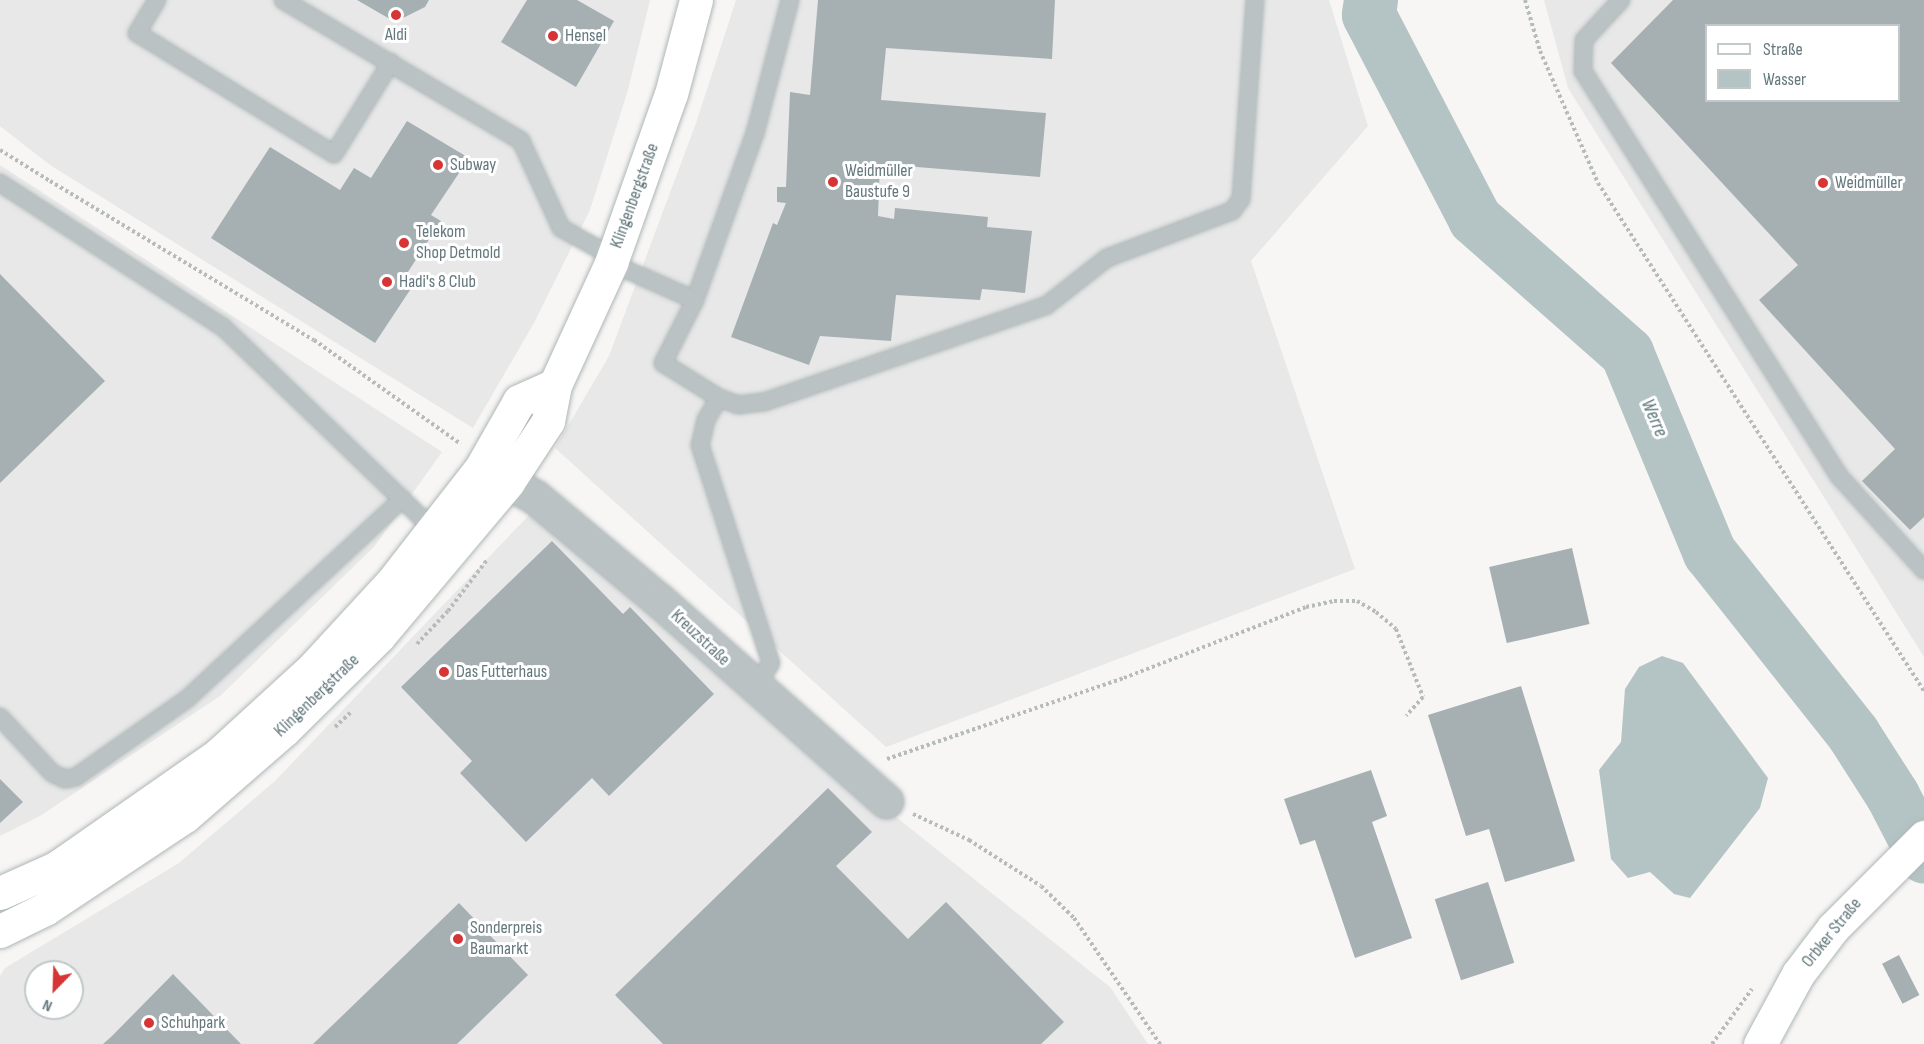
<!DOCTYPE html>
<meta charset="utf-8">
<style>
body{margin:0}
#map{position:relative;width:1924px;height:1044px;overflow:hidden;background:#f7f6f4;font-family:"Sofia Sans Condensed",sans-serif}
div>[style]{position:absolute}
.built>*{inset:0;background:#e7e8e7}
.water>*{inset:0;background:#b4c4c5}
.river>*{height:54px;margin:-27px;padding:0 27px;transform-origin:27px;border-radius:27px;background:#b4c4c5}
.building>*{inset:0;background:#a6b0b3;transform-origin:0 0}
.path>*{height:4px;margin-top:-2px;transform-origin:0;background:repeating-linear-gradient(90deg,#b6bbbc 0 3px,transparent 0 6px)}
.roads{filter:drop-shadow(0 0 2px #aeb6b8) drop-shadow(0 0 2px #aeb6b8)}
.lane>*{height:16px;margin:-8px;padding:0 8px;transform-origin:8px;border-radius:8px;background:#bbc2c3}
.street>*{height:33px;margin:-16.5px;padding:0 16.5px;transform-origin:16.5px;border-radius:16.5px;background:#bbc2c3}
.secondary>*{height:33px;margin:-16.5px;padding:0 16.5px;transform-origin:16.5px;border-radius:16.5px;background:#fff}
.dots>*{width:16px;height:16px;translate:-50% -50%;box-sizing:border-box;border:3px solid #fff;border-radius:50%}
span{translate:-50% -50%;white-space:nowrap;text-align:center;line-height:1.15;-webkit-text-stroke:6px #fff;paint-order:stroke}
.poi-label{font-size:18px;color:#64787d}
.left{translate:0 -50%;text-align:left}
.street-label{font-size:18px;color:#64787d}
.water-label{font-size:20px;color:#5e7778;font-style:italic}
.legend{position:absolute;left:1705px;top:24px;width:195px;height:78px;box-sizing:border-box;background:#fff;border:2px solid #c1c9cb;margin:0;padding:8px 10px;list-style:none;font-size:18px;color:#64787d}
.legend li{display:flex;align-items:center;gap:12px;height:30px}
.legend b{width:30px;border:2px solid #c1c9cb}
.north{position:absolute;left:24px;top:960px;width:60px;height:60px;box-sizing:border-box;background:#fff;border:2px solid #c1c9cb;border-radius:50%;rotate:203deg;font-size:16px;font-weight:700;line-height:24px;text-align:center;color:#64787d}
.north::after{content:'';display:block;margin:auto;width:21px;height:27px;background:#d73435;clip-path:polygon(50% 0,100% 100%,50% 72%,0 100%)}
</style>
<div id="map">
<div class="built">
<i style="clip-path:polygon(0 0,650px 0,628px 90px,590px 210px,534px 323px,473px 428px,50px 165px,0 126px)"></i>
<i style="clip-path:polygon(736px 0,1329px 0,1368px 126px,1251px 261px,1355px 569px,886px 747px,555px 448px,609px 356px,696px 123px)"></i>
<i style="clip-path:polygon(evenodd,1544px 0,1924px 0,1924px 657px,1568px 88px,1544px 0,1706px 26px,1898px 26px,1898px 100px,1706px 100px,1706px 26px)"></i>
<i style="clip-path:polygon(0 165px,442px 452px,374px 547px,220px 696px,40px 816px,0 836px)"></i>
<i style="clip-path:polygon(evenodd,531px 513px,545px 520px,725px 681px,1110px 987px,1148px 1044px,0 1044px,0 976px,5px 968px,179px 863px,275px 781px,531px 513px,36px 972px,72px 972px,72px 1008px,36px 1008px,36px 972px)"></i>
</div>
<div class="water">
<i style="clip-path:polygon(1662px 656px,1683px 663px,1768px 778px,1760px 808px,1690px 898px,1674px 894px,1650px 872px,1628px 878px,1611px 859px,1599px 770px,1621px 742px,1625px 689px,1639px 667px)"></i>
</div>
<div class="river">
<i style="left:1371px;top:0;width:15px;rotate:98deg"></i>
<i style="left:1369px;top:15px;width:230px;rotate:62.5deg"></i>
<i style="left:1475px;top:219px;width:203px;rotate:41.4deg"></i>
<i style="left:1627px;top:353px;width:217px;rotate:67.5deg"></i>
<i style="left:1710px;top:553px;width:232px;rotate:51.6deg"></i>
<i style="left:1854px;top:735px;width:72px;rotate:57.4deg"></i>
<i style="left:1893px;top:796px;width:68px;rotate:62.7deg"></i>
</div>
<div class="building">
<i style="clip-path:polygon(357px 0,429px 0,425px 7px,395px 22px)"></i>
<i style="clip-path:polygon(527px 0,577px 0,614px 21px,576px 87px,501px 42px)"></i>
<i style="clip-path:polygon(818px 0,1055px 0,1052px 59px,886px 48px,881px 100px,1046px 113px,1040px 177px,880px 164px,878px 216px,894px 219px,895px 208px,988px 217px,987px 227px,1032px 231px,1025px 293px,982px 289px,980px 300px,896px 295px,891px 341px,820px 336px,809px 365px,731px 337px,773px 223px,777px 225px,786px 203px,777px 202px,777px 187px,786px 187px,790px 92px,810px 95px)"></i>
<i style="clip-path:polygon(evenodd,1673px 0,1924px 0,1924px 517px,1910px 530px,1862px 481px,1895px 449px,1759px 300px,1798px 265px,1611px 63px,1673px 0,1706px 26px,1898px 26px,1898px 100px,1706px 100px,1706px 26px)"></i>
<i style="clip-path:polygon(407px 121px,469px 158px,431px 215px,441px 221px,404px 278px,414px 284px,375px 343px,211px 238px,270px 147px,340px 190px,354px 168px,371px 178px)"></i>
<i style="clip-path:polygon(0 274px,105px 381px,0 483px)"></i>
<i style="clip-path:polygon(552px 541px,623px 614px,630px 607px,714px 694px,609px 796px,592px 778px,526px 842px,460px 773px,472px 761px,401px 687px)"></i>
<i style="left:1572px;top:548px;width:78px;height:85px;rotate:77deg"></i>
<i style="clip-path:polygon(1521px 686px,1575px 861px,1505px 882px,1489px 829px,1466px 836px,1428px 715px)"></i>
<i style="clip-path:polygon(1371px 770px,1387px 816px,1372px 822px,1412px 938px,1355px 958px,1315px 840px,1300px 845px,1284px 799px)"></i>
<i style="clip-path:polygon(0 779px,23px 802px,0 823px)"></i>
<i style="clip-path:polygon(828px 788px,872px 832px,836px 866px,908px 939px,946px 902px,1064px 1022px,1041px 1044px,663px 1044px,615px 995px)"></i>
<i style="left:1488px;top:882px;width:85px;height:56px;rotate:72deg"></i>
<i style="clip-path:polygon(459px 903px,528px 975px,457px 1044px,313px 1044px)"></i>
<i style="left:1899px;top:955px;width:45px;height:19px;rotate:63deg"></i>
<i style="clip-path:polygon(173px 974px,241px 1044px,103px 1044px,112px 1036px)"></i>
</div>
<div class="path">
<i style="left:1525px;top:0;width:53px;rotate:73.6deg"></i>
<i style="left:1540px;top:51px;width:144px;rotate:66.3deg"></i>
<i style="left:1598px;top:183px;width:604px;rotate:57.31deg"></i>
<i style="left:0;top:150px;width:59px;rotate:31.8deg"></i>
<i style="left:50px;top:181px;width:308px;rotate:31.1deg"></i>
<i style="left:314px;top:340px;width:180px;rotate:35.3deg"></i>
<i style="left:417px;top:644px;width:45px;rotate:-46.8deg"></i>
<i style="left:448px;top:611px;width:64px;rotate:-52.6deg"></i>
<i style="left:335px;top:727px;width:22px;rotate:-43deg"></i>
<i style="left:887px;top:759px;width:250px;rotate:-18.9deg"></i>
<i style="left:1124px;top:678px;width:195px;rotate:-21.3deg"></i>
<i style="left:1306px;top:607px;width:29px;rotate:-12deg"></i>
<i style="left:1334px;top:601px;width:23px"></i>
<i style="left:1357px;top:601px;width:22px;rotate:30deg"></i>
<i style="left:1376px;top:612px;width:26px;rotate:40deg"></i>
<i style="left:1396px;top:629px;width:73px;rotate:68.3deg"></i>
<i style="left:1423px;top:697px;width:25px;rotate:132deg"></i>
<i style="left:913px;top:814px;width:62px;rotate:24.9deg"></i>
<i style="left:969px;top:840px;width:85px;rotate:32.6deg"></i>
<i style="left:1041px;top:886px;width:46px;rotate:44.1deg"></i>
<i style="left:1074px;top:918px;width:153px;rotate:55.7deg"></i>
<i style="left:1712px;top:1044px;width:68px;rotate:-54deg"></i>
</div>
<div class="roads">
<div class="lane">
<i style="left:157px;top:0;width:39px;rotate:121deg"></i>
<i style="left:137px;top:33px;width:231px;rotate:31.6deg"></i>
<i style="left:334px;top:154px;width:108px;rotate:-58.2deg"></i>
<i style="left:283px;top:0;width:277px;rotate:30.6deg"></i>
<i style="left:521px;top:141px;width:96px;rotate:65.3deg"></i>
<i style="left:561px;top:228px;width:60px;rotate:29.1deg"></i>
<i style="left:790px;top:0;width:138px;rotate:104.7deg"></i>
<i style="left:755px;top:133px;width:177px;rotate:109.8deg"></i>
<i style="left:695px;top:300px;width:71px;rotate:116.9deg"></i>
<i style="left:663px;top:363px;width:66px;rotate:32deg"></i>
<i style="left:719px;top:398px;width:20px;rotate:20deg"></i>
<i style="left:738px;top:405px;width:26px;rotate:-7deg"></i>
<i style="left:764px;top:402px;width:299px;rotate:-18.9deg"></i>
<i style="left:1047px;top:305px;width:76px;rotate:-38.1deg"></i>
<i style="left:1107px;top:258px;width:134px;rotate:-20.6deg"></i>
<i style="left:1232px;top:211px;width:15px;rotate:-53deg"></i>
<i style="left:1241px;top:199px;width:199px;rotate:-86deg"></i>
<i style="left:1621px;top:0;width:54px;rotate:132.8deg"></i>
<i style="left:1584px;top:40px;width:31px;rotate:92deg"></i>
<i style="left:1583px;top:71px;width:479px;rotate:57.7deg"></i>
<i style="left:1839px;top:476px;width:127px;rotate:47.9deg"></i>
<i style="left:0;top:183px;width:265px;rotate:32.9deg"></i>
<i style="left:223px;top:327px;width:248px;rotate:43.9deg"></i>
<i style="left:611px;top:263px;width:92px;rotate:23.8deg"></i>
<i style="left:719px;top:398px;width:26px;rotate:121deg"></i>
<i style="left:706px;top:420px;width:26px;rotate:103deg"></i>
<i style="left:700px;top:445px;width:229px;rotate:72deg"></i>
<i style="left:771px;top:663px;width:31px;rotate:122deg"></i>
<i style="left:0;top:717px;width:76px;rotate:47.1deg"></i>
<i style="left:52px;top:773px;width:14px;rotate:25deg"></i>
<i style="left:65px;top:779px;width:11px;rotate:-10deg"></i>
<i style="left:76px;top:777px;width:136px;rotate:-35.1deg"></i>
<i style="left:187px;top:699px;width:294px;rotate:-42.9deg"></i>
<i style="left:402px;top:499px;width:49px;rotate:44.2deg"></i>
</div>
<div class="street">
<i style="left:508px;top:482px;width:31px;rotate:29deg"></i>
<i style="left:535px;top:497px;width:163px;rotate:39.8deg"></i>
<i style="left:660px;top:601px;width:302px;rotate:41.5deg"></i>
</div>
<div class="secondary">
<i style="left:0;top:893px;width:61px;rotate:-24.1deg"></i>
<i style="left:56px;top:868px;width:198px;rotate:-34.9deg"></i>
<i style="left:218px;top:755px;width:129px;rotate:-42.5deg"></i>
<i style="left:313px;top:668px;width:118px;rotate:-47.4deg"></i>
<i style="left:393px;top:581px;width:143px;rotate:-52.1deg"></i>
<i style="left:481px;top:468px;width:77px;rotate:-60.4deg"></i>
<i style="left:519px;top:401px;width:39px;rotate:-24deg"></i>
<i style="left:0;top:931px;width:50px;rotate:-26.1deg"></i>
<i style="left:45px;top:909px;width:168px;rotate:-33.6deg"></i>
<i style="left:185px;top:816px;width:131px;rotate:-41deg"></i>
<i style="left:284px;top:730px;width:134px;rotate:-44.7deg"></i>
<i style="left:379px;top:636px;width:201px;rotate:-50deg"></i>
<i style="left:508px;top:482px;width:73px;rotate:-56.7deg"></i>
<i style="left:548px;top:421px;width:37px;rotate:-79deg"></i>
<i style="left:555px;top:385px;width:134px;rotate:-65.3deg"></i>
<i style="left:611px;top:263px;width:179px;rotate:-70.5deg"></i>
<i style="left:671px;top:94px;width:97px;rotate:-75.1deg"></i>
<i style="left:1760px;top:1044px;width:80px;rotate:-61.5deg"></i>
<i style="left:1798px;top:974px;width:58px;rotate:-52.7deg"></i>
<i style="left:1833px;top:928px;width:129px;rotate:-45deg"></i>
</div>
</div>
<div class="dots">
<i style="left:396px;top:15px;background:#d73435"></i>
<i style="left:553px;top:36px;background:#d73435"></i>
<i style="left:438px;top:165px;background:#d73435"></i>
<i style="left:833px;top:182px;background:#d73435"></i>
<i style="left:1823px;top:183px;background:#d73435"></i>
<i style="left:404px;top:243px;background:#d73435"></i>
<i style="left:387px;top:282px;background:#d73435"></i>
<i style="left:444px;top:672px;background:#d73435"></i>
<i style="left:458px;top:939px;background:#d73435"></i>
<i style="left:149px;top:1023px;background:#d73435"></i>
</div>
<div class="poi-label">
<span style="left:396px;top:35px">Aldi</span>
<span class="left" style="left:565px;top:36px">Hensel</span>
<span class="left" style="left:450px;top:165px">Subway</span>
<span class="left" style="left:845px;top:182px">Weidmüller<br>Baustufe 9</span>
<span class="left" style="left:1835px;top:183px">Weidmüller</span>
<span class="left" style="left:416px;top:243px">Telekom<br>Shop Detmold</span>
<span class="left" style="left:399px;top:282px">Hadi's 8 Club</span>
<span class="left" style="left:456px;top:672px">Das Futterhaus</span>
<span class="left" style="left:470px;top:939px">Sonderpreis<br>Baumarkt</span>
<span class="left" style="left:161px;top:1023px">Schuhpark</span>
</div>
<div class="street-label">
<span style="left:635px;top:196px;rotate:-70deg">Klingenbergstraße</span>
<span style="left:700px;top:638px;rotate:43deg">Kreuzstraße</span>
<span style="left:317px;top:696px;rotate:-44deg">Klingenbergstraße</span>
<span style="left:1832px;top:933px;rotate:-51deg">Orbker Straße</span>
</div>
<div class="water-label">
<span style="left:1654px;top:418px;rotate:67deg">Werre</span>
</div>
<ul class="legend">
<li><b style="height:8px;background:#fff"></b>Straße</li>
<li><b style="height:16px;background:#b4c4c5"></b>Wasser</li>
</ul>
<div class="north">N</div>
</div>
